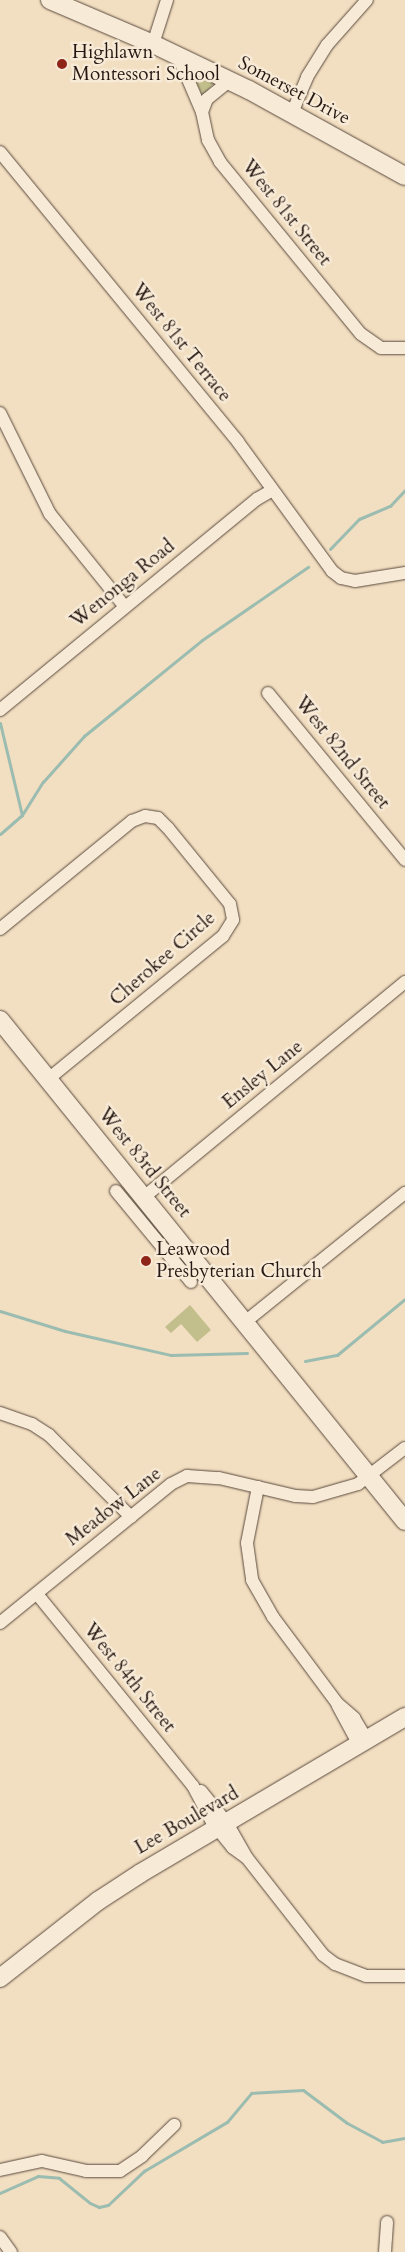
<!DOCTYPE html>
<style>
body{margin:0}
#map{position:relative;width:405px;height:2252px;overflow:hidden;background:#f2dec0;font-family:Cardo,serif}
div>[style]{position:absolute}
.green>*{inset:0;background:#c2bf8d}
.stream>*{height:3px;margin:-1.5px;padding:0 1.5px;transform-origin:1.5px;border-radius:1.5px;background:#9bbcb0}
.roads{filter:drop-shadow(0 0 1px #59493e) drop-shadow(0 0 1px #59493e)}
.street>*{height:12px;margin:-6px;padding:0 6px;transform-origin:6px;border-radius:6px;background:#f7ead6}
.secondary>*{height:18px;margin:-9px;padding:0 9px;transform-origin:9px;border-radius:9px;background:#f7ead6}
.dots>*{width:14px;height:14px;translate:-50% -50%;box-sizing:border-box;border:2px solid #f7ead6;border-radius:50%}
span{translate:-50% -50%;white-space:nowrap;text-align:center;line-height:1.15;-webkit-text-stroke:5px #f7ead6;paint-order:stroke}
.poi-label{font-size:19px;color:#261712}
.left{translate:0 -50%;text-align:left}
.street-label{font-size:19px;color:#261712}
</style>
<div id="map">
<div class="green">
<i style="clip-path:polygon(194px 73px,215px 82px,203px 96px,192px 75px)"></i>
<i style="clip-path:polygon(190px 1305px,211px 1330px,197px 1342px,181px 1324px,171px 1333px,165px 1327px)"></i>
</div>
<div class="stream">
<i style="left:330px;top:549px;width:42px;rotate:-46deg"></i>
<i style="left:359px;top:519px;width:34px;rotate:-23deg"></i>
<i style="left:390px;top:506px;width:22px;rotate:-47deg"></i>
<i style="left:0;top:723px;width:95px;rotate:76.6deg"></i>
<i style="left:22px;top:815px;width:29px;rotate:139deg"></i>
<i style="left:22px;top:815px;width:39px;rotate:-58deg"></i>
<i style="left:43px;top:782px;width:62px;rotate:-48.3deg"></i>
<i style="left:84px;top:736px;width:152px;rotate:-39.1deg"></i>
<i style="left:202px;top:640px;width:129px;rotate:-34.6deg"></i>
<i style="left:0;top:1311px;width:68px;rotate:17.1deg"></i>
<i style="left:65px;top:1331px;width:109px;rotate:12.8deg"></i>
<i style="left:171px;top:1355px;width:76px;rotate:-1.5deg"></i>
<i style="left:305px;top:1361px;width:33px;rotate:-11deg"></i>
<i style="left:337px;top:1355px;width:88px;rotate:-39.5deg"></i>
<i style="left:0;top:2193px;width:42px;rotate:-24.1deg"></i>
<i style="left:38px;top:2176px;width:21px;rotate:5deg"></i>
<i style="left:59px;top:2178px;width:40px;rotate:39deg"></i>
<i style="left:90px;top:2203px;width:10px;rotate:24deg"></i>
<i style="left:99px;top:2207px;width:9px;rotate:-13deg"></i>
<i style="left:108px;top:2205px;width:50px;rotate:-43.4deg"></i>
<i style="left:144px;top:2171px;width:96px;rotate:-30.6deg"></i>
<i style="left:227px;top:2122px;width:38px;rotate:-50deg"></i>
<i style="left:251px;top:2093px;width:52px;rotate:-3.3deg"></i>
<i style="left:303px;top:2090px;width:55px;rotate:36.9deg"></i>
<i style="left:347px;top:2123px;width:40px;rotate:28deg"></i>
<i style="left:382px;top:2142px;width:23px;rotate:-10deg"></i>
</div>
<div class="roads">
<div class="street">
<i style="left:153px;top:44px;width:46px;rotate:-72.3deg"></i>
<i style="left:178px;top:56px;width:61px;rotate:66.8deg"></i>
<i style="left:202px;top:112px;width:29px;rotate:78deg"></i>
<i style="left:208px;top:140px;width:25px;rotate:61deg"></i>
<i style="left:220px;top:162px;width:222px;rotate:50.7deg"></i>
<i style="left:361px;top:334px;width:24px;rotate:35deg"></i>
<i style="left:381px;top:348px;width:24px"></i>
<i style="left:202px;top:112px;width:14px;rotate:-69deg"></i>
<i style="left:207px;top:99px;width:28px;rotate:-39deg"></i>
<i style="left:292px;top:113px;width:39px;rotate:-67deg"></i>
<i style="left:307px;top:77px;width:38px;rotate:-58deg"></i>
<i style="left:327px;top:45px;width:60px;rotate:-48.4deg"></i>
<i style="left:0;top:152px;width:375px;rotate:50.6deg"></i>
<i style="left:238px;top:442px;width:160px;rotate:53.9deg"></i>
<i style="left:332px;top:571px;width:11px;rotate:38deg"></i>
<i style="left:341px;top:578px;width:14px;rotate:12deg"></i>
<i style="left:355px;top:581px;width:51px;rotate:-9.1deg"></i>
<i style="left:0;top:413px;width:113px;rotate:63.7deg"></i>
<i style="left:50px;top:514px;width:119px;rotate:51.1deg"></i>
<i style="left:268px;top:693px;width:216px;rotate:50.6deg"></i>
<i style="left:0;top:710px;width:333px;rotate:-39.4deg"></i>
<i style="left:257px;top:499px;width:16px;rotate:-30deg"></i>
<i style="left:0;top:929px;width:171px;rotate:-39.3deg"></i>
<i style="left:132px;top:821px;width:14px;rotate:-21deg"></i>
<i style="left:145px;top:816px;width:13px;rotate:9deg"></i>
<i style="left:158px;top:818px;width:14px;rotate:45deg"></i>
<i style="left:168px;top:828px;width:98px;rotate:50.8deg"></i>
<i style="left:230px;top:904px;width:16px;rotate:79deg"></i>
<i style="left:233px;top:920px;width:19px;rotate:122deg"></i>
<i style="left:223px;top:936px;width:226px;rotate:140.7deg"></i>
<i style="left:116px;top:1191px;width:118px;rotate:50.5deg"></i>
<i style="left:144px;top:1197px;width:338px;rotate:-39.5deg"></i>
<i style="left:245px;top:1322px;width:206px;rotate:-38.9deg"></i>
<i style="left:0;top:1413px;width:34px;rotate:19deg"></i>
<i style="left:32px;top:1424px;width:20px;rotate:33deg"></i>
<i style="left:49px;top:1435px;width:116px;rotate:45deg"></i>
<i style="left:258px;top:1487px;width:57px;rotate:101.1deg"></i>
<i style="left:247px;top:1543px;width:37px;rotate:82deg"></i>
<i style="left:252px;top:1580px;width:43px;rotate:60.4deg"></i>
<i style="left:273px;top:1617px;width:107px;rotate:53.3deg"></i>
<i style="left:337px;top:1703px;width:23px;rotate:41deg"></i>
<i style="left:354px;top:1718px;width:26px;rotate:59deg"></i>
<i style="left:37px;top:1594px;width:247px;rotate:50.9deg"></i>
<i style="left:193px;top:1786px;width:41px;rotate:62.2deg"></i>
<i style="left:212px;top:1822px;width:33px;rotate:51deg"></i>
<i style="left:233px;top:1848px;width:17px;rotate:36deg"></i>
<i style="left:0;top:1623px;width:220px;rotate:-39.1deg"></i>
<i style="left:171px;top:1484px;width:18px;rotate:-27deg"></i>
<i style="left:187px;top:1476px;width:32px;rotate:4deg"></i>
<i style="left:219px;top:1478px;width:79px;rotate:13.2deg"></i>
<i style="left:296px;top:1496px;width:17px;rotate:3deg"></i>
<i style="left:313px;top:1497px;width:47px;rotate:-16.1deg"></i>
<i style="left:358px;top:1484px;width:59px;rotate:-37.5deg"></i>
<i style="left:338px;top:1706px;width:44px;rotate:61.7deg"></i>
<i style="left:201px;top:1791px;width:41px;rotate:50.9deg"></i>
<i style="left:227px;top:1823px;width:40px;rotate:60.3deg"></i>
<i style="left:247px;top:1858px;width:123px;rotate:51.9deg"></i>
<i style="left:323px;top:1955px;width:15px;rotate:37deg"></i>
<i style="left:335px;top:1964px;width:33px;rotate:21deg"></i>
<i style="left:366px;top:1976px;width:39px"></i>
<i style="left:0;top:2170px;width:43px;rotate:-12.1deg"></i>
<i style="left:42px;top:2161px;width:45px;rotate:12.8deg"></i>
<i style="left:86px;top:2171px;width:34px"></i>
<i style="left:120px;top:2171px;width:27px;rotate:-34deg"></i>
<i style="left:142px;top:2156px;width:45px;rotate:-44.1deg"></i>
<i style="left:0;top:2237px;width:19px;rotate:54deg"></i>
<i style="left:385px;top:2252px;width:30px;rotate:-86deg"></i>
</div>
<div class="secondary">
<i style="left:50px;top:0;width:112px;rotate:23.1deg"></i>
<i style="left:153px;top:44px;width:106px;rotate:25.6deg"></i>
<i style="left:249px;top:90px;width:178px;rotate:28.9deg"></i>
<i style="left:0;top:1020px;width:644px;rotate:51.05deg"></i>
<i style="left:0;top:1978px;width:125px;rotate:-38.2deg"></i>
<i style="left:98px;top:1901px;width:51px;rotate:-33.1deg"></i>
<i style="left:141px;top:1873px;width:307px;rotate:-30.6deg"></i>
</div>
</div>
<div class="dots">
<i style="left:62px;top:64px;background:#8f2418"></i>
<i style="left:146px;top:1261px;background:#8f2418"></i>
</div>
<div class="poi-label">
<span class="left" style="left:72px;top:64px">Highlawn<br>Montessori School</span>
<span class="left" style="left:156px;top:1261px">Leawood<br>Presbyterian Church</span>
</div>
<div class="street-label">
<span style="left:294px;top:91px;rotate:28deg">Somerset Drive</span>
<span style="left:286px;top:213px;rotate:51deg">West 81st Street</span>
<span style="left:181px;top:343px;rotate:51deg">West 81st Terrace</span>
<span style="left:123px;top:584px;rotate:-39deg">Wenonga Road</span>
<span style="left:342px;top:753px;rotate:51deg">West 82nd Street</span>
<span style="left:163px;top:959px;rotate:-41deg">Cherokee Circle</span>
<span style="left:263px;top:1075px;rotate:-39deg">Ensley Lane</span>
<span style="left:144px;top:1163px;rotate:51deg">West 83rd Street</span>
<span style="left:114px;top:1507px;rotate:-38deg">Meadow Lane</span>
<span style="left:129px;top:1678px;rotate:51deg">West 84th Street</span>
<span style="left:187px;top:1821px;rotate:-30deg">Lee Boulevard</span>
</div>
</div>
